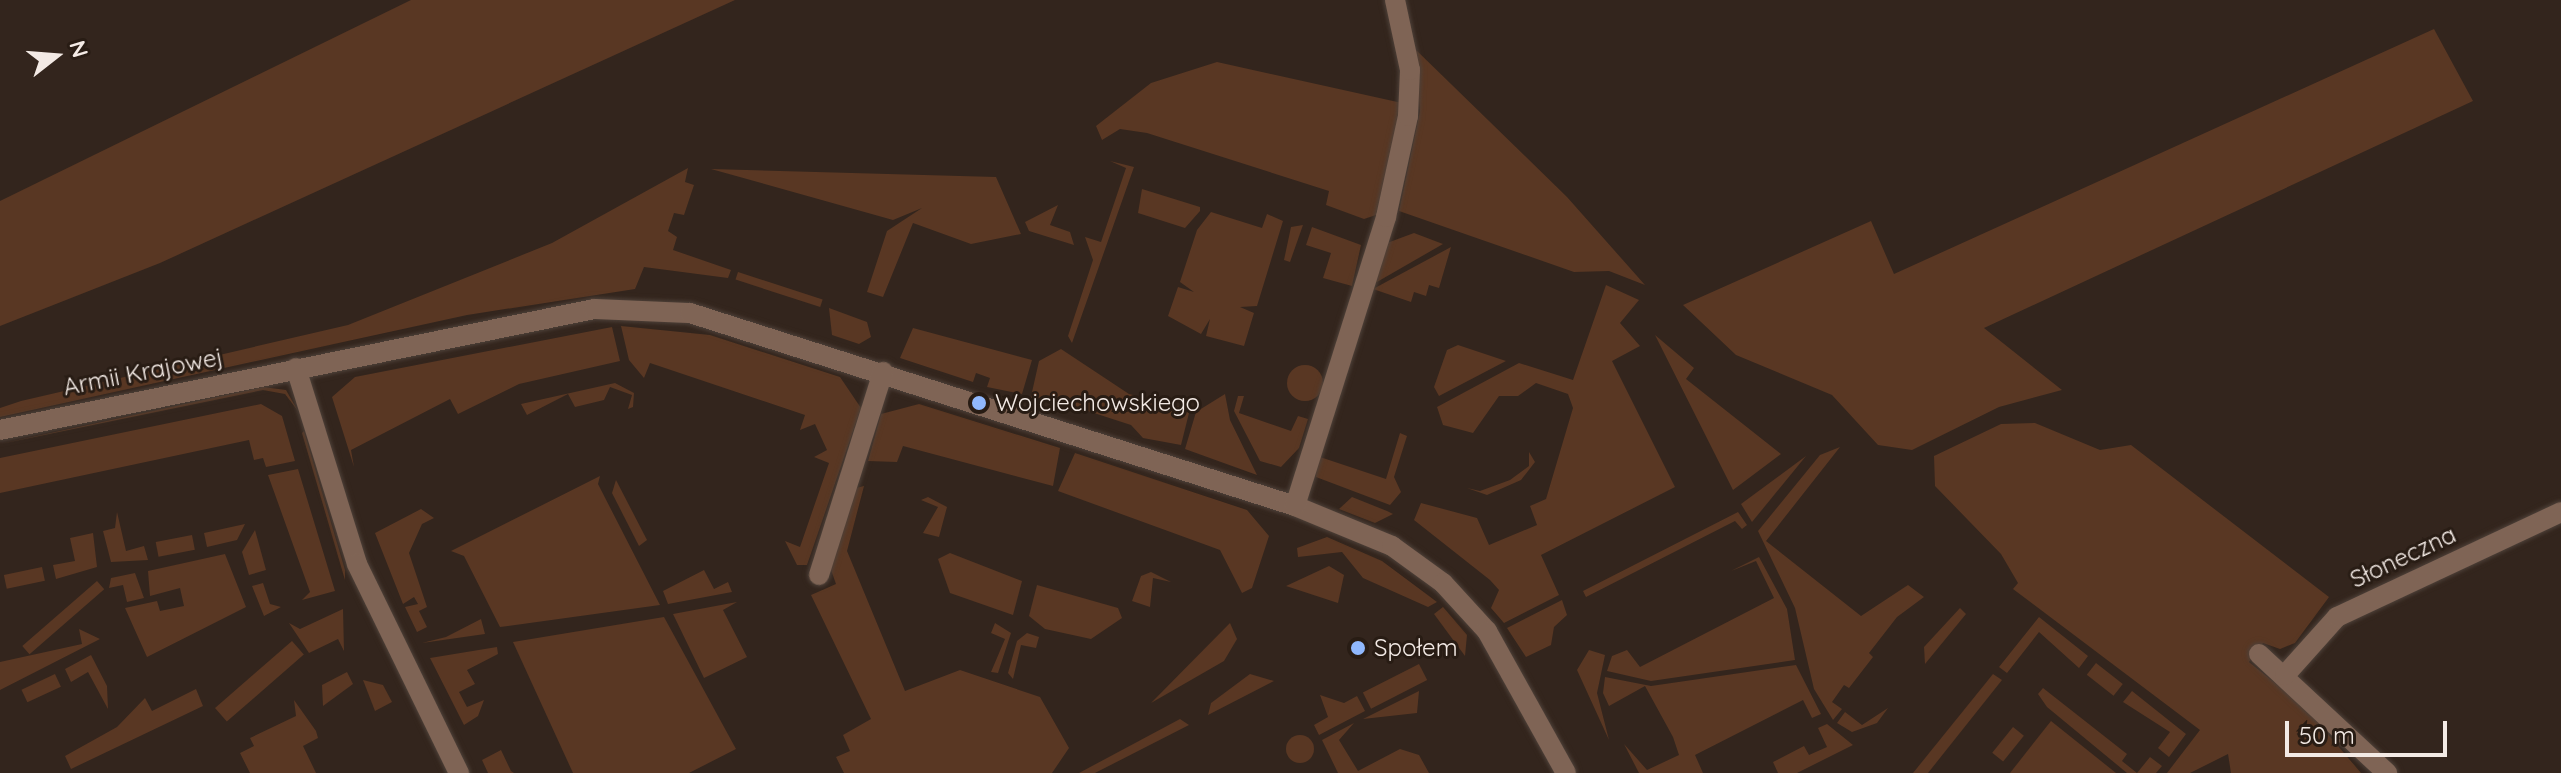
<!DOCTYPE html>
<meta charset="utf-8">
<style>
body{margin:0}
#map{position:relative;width:2561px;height:773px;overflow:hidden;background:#33251d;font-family:Quicksand,sans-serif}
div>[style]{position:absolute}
.green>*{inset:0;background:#593723;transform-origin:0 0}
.round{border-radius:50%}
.roads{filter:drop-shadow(0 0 2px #4e4139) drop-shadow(0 0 2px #4e4139)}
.minor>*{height:20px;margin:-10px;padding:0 10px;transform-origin:10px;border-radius:10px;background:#7f6455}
.dots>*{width:22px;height:22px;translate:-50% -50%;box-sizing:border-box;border:4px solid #281c14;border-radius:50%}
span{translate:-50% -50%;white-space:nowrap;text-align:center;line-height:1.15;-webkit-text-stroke:6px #281c14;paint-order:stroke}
.street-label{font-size:24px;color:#f3eae5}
.poi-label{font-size:24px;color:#f3eae5}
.left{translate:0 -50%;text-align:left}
.north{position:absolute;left:16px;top:16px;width:80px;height:80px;-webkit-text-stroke:6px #281c14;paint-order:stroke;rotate:73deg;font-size:22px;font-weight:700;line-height:32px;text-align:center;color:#f3eae5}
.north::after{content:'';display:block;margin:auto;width:28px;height:36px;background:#f3eae5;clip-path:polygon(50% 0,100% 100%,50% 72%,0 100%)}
.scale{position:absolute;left:2285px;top:721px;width:162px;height:36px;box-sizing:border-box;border:4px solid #f3eae5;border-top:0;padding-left:10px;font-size:24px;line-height:28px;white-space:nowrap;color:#f3eae5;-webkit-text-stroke:6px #281c14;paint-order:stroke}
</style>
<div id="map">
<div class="green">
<i style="clip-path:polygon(411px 0,735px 0,160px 263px,0 326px,0 201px)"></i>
<i style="clip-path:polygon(2434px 29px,2473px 101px,1984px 328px,2062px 390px,1999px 407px,1912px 450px,1878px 445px,1832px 395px,1736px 355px,1683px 305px,1871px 221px,1894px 274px)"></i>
<i style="clip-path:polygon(1414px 48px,1567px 197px,1645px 285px,1609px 271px,1574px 272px,1399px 211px,1420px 111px)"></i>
<i style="clip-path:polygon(1217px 62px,1402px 103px,1376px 215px,1364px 219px,1326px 205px,1329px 191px,1147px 133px,1120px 129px,1102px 140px,1096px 126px,1151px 83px)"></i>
<i style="clip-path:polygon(1110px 161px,1134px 167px,1072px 343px,1068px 336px,1093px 260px,1085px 237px,1101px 242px,1126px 168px)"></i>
<i style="clip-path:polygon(688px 168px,685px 182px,694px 185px,684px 215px,674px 213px,668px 231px,677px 237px,673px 250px,731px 270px,728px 278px,644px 267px,635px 289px,467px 315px,0 417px,0 408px,21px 401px,348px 325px,552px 243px)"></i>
<i style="clip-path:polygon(711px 169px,996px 177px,1021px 234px,971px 244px,913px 223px,883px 297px,867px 292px,887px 231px,922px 208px,893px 220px)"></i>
<i style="clip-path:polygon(1142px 189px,1200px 207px,1200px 211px,1185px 228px,1138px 213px)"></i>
<i style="clip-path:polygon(1058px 205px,1050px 225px,1070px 232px,1074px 245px,1029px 231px,1025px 222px)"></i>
<i style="clip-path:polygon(1211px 212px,1262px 228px,1267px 214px,1283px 221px,1257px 306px,1240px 307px,1254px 313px,1244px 346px,1206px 336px,1210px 319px,1201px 334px,1168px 316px,1178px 287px,1194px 292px,1180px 282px,1197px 230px)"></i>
<i style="clip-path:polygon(1303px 225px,1290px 262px,1284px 260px,1291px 227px)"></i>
<i style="clip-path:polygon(1312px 227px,1361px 245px,1352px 286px,1323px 278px,1331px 253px,1306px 245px)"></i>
<i style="clip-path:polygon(1414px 233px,1443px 244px,1370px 286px,1387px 243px)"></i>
<i style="clip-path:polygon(1451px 247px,1439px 288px,1429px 285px,1426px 296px,1414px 292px,1411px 302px,1373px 289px)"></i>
<i style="left:738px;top:272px;width:89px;height:8px;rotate:18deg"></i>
<i style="clip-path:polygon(1606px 285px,1639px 300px,1620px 323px,1640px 346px,1612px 361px,1675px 487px,1541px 555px,1559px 595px,1504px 623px,1491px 608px,1499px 590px,1490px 580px,1414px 520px,1421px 503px,1477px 518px,1489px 545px,1537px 525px,1530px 506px,1546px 499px,1573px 408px,1568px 394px,1536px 383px,1518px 396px,1499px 396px,1473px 433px,1443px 425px,1437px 407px,1519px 363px,1573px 380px)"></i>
<i style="clip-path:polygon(829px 308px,867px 322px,871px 337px,859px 344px,832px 335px)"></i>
<i style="clip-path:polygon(621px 326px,710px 335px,840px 377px,861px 408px,807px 565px,797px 565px,785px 541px,800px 547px,829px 463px,814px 457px,827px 450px,815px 424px,800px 430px,805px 415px,650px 363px,644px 378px,629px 360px)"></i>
<i style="clip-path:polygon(612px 327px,620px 361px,519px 384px,458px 414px,450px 399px,351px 450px,354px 467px,332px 397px,355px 377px)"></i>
<i style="clip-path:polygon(913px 328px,1032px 360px,1022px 394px,987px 387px,990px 378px,976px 373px,973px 382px,900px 358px)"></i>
<i style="clip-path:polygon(1655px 335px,1694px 368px,1686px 379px,1781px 454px,1733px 490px)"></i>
<i style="clip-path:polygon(1458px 345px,1506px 361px,1439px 396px,1434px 387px,1447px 350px)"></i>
<i style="clip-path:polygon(1061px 349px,1129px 394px,1190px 409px,1181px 445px,1143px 438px,1131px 425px,1057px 401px,1030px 401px,1039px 361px)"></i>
<i class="round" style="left:1287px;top:365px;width:36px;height:36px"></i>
<i style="clip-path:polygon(615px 383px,634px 393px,633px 407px,628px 409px,632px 395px,610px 387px,604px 400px,575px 407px,568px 394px,527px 415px,521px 404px)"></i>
<i style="clip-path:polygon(263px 387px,286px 390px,298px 411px,285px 394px,263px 390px,0 444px)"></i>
<i style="clip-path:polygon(1225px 394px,1230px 420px,1257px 475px,1185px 449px,1196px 412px)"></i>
<i style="clip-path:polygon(1238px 396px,1244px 396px,1239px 413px,1291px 431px,1298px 416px,1308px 419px,1299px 448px,1281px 467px,1260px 461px,1234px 411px)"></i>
<i style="clip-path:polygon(261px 404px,282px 416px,295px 461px,266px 467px,263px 458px,254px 460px,249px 440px,0 493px,0 458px)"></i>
<i style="clip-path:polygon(919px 404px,1060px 448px,1053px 486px,903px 446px,897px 462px,868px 461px,881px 414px)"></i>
<i style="clip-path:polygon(2035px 423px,2100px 450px,2131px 445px,2329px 597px,2295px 643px,2280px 649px,2263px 643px,2249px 662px,2304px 706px,2361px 773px,2231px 773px,2228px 754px,2190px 773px,2167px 773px,2200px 730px,2013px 589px,2018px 583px,2001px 554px,1935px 486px,1934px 456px,2001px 424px)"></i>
<i style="clip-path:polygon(304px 431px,345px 570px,345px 580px,302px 433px)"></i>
<i style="clip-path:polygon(1400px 433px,1407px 436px,1394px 477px,1401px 492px,1390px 505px,1316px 477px,1317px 456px,1386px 479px)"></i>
<i style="clip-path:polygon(1840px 447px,1766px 541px,1861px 616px,1908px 585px,1924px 597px,1897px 617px,1869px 653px,1873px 657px,1849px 688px,1844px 685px,1832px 702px,1842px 709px,1833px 720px,1814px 689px,1795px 608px,1758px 531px,1820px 455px)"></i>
<i style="clip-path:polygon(1529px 452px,1535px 462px,1521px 480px,1487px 495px,1467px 488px,1480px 491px,1510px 480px,1529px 466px)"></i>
<i style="clip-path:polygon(1075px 453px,1247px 510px,1269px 536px,1252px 588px,1242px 593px,1220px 550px,1058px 491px)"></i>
<i style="clip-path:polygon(1806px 456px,1752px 522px,1741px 504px)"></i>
<i style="clip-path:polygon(298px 469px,335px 591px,302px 600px,310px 592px,268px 475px)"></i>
<i style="clip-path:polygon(600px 476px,598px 484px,660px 605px,500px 627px,464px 556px,451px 551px)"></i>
<i style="clip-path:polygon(616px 480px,647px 540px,639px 546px,612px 493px)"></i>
<i style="clip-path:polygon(864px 486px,847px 551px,905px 691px,960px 670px,1040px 697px,1069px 748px,1052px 773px,844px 773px,836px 757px,850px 751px,843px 735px,871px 719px,811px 595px,836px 584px,830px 567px,856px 488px)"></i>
<i style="clip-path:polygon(928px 497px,947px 507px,939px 537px,923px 533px,938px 507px,921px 500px)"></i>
<i style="clip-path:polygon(1352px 497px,1387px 511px,1393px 514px,1375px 523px,1339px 509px)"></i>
<i style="clip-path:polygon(421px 509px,434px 518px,422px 524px,409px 553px,427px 607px,419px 611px,427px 627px,417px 632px,405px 607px,418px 604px,414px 597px,403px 604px,375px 533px)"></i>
<i style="clip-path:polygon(117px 512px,126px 551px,144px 546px,148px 560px,111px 562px,103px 531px,115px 528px)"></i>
<i style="clip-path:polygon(1738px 512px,1747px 525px,1742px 529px,1735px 521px,1586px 597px,1583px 591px)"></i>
<i style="clip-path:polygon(245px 524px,237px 540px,207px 547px,204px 533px)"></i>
<i style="clip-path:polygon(255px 530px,266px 570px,249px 575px,242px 552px)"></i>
<i style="clip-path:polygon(93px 533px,97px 567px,56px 579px,53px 565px,75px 561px,70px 538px)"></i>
<i style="left:192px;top:535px;width:15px;height:37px;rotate:79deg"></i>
<i style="clip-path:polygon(1327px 537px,1382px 561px,1437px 602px,1428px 607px,1363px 578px,1342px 552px,1298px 557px,1297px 548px)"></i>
<i style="clip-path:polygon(950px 553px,1022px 581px,1013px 615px,950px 593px,938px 559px)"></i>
<i style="clip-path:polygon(225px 554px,246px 607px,147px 657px,125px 608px,157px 601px,160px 611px,184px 606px,180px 588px,150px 596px,148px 571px)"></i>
<i style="clip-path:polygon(1759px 557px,1787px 609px,1795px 660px,1651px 681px,1607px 671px,1612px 656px,1627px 650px,1640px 667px,1774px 598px,1756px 561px,1731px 571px)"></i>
<i style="clip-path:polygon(1329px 566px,1344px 575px,1338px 603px,1286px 586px)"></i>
<i style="left:42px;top:567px;width:14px;height:39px;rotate:78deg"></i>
<i style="clip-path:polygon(704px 570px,714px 589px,728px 582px,732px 592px,668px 604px,663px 591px)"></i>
<i style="clip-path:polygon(1151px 572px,1171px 582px,1153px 578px,1150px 607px,1132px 601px,1141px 576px)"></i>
<i style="clip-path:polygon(135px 573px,144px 598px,127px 602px,123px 585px,109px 588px,111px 578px)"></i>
<i style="left:97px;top:581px;width:11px;height:99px;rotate:49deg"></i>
<i style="clip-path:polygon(263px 583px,270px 604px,281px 607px,264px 616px,252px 586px)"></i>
<i style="clip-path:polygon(1037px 585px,1118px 608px,1122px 618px,1091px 639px,1045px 629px,1029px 616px)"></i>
<i style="clip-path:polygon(1562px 600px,1567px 615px,1554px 627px,1551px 645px,1526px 657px,1507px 628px)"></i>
<i style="clip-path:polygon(737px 602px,723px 610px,747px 657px,704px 678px,673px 614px)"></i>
<i style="clip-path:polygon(1443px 607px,1467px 635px,1465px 656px,1434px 614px)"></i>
<i style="clip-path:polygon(1960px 608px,1966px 614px,1925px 664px,1924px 647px)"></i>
<i style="clip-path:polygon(343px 609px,344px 651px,338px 639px,309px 653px,289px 623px,300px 629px)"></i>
<i style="clip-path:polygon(664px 617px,736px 749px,689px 773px,573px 773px,513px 642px)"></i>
<i style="clip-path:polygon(2039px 617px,2088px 656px,2079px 668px,2039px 632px,2007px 673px,1999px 667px)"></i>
<i style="clip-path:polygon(481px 619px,485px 634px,422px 643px,446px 637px)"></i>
<i style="clip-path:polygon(995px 623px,1011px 633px,998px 673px,991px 672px,1005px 639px,991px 633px)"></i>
<i style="clip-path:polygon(1230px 623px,1237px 639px,1224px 661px,1151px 703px)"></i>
<i style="clip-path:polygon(79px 629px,100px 639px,0 690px,0 662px,82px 644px)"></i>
<i style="clip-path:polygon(1027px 633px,1039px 637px,1036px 648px,1021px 645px,1013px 679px,1008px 673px,1017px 641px)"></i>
<i style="left:292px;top:641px;width:18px;height:102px;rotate:49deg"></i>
<i style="clip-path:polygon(497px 647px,498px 654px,467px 670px,475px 684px,459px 692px,467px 707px,484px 700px,478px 716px,464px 725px,430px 658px)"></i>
<i style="clip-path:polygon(1589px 650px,1605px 655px,1597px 693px,1609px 740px,1577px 670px)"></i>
<i style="clip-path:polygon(91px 655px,107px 686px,108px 709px,88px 672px,71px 682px,65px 669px)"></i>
<i style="left:2096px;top:663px;width:34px;height:15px;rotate:38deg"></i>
<i style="left:1419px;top:664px;width:18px;height:63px;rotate:63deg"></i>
<i style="clip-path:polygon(1796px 665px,1821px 714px,1812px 718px,1803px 700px,1695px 755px,1703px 773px,1639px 773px,1624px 744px,1647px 770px,1679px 755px,1673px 737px,1645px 686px,1609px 706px,1603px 693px,1605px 677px,1651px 686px)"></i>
<i style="clip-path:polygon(347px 672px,353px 684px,323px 706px,322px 685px)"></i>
<i style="left:55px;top:674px;width:14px;height:37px;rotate:65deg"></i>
<i style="clip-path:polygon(1250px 674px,1274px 681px,1208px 715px,1211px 703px)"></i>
<i style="clip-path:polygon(1993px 674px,2002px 680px,1928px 773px,1913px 773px)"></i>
<i style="clip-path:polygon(363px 680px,383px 685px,392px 702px,375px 711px)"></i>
<i style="clip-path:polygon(2043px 688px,2127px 754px,2122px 761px,2137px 773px,2150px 757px,2162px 766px,2156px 773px,2127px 773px,2047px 707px,2038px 694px)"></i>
<i style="clip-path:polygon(196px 689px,203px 706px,71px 769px,65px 756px,117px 727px,145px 698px,152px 711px)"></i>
<i style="clip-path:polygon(1419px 691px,1417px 713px,1363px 719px)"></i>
<i style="clip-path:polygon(2132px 691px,2186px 734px,2169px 757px,2158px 748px,2170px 732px,2123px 702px)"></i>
<i style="clip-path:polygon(1320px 695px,1344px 703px,1357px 696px,1365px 711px,1319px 735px,1314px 725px,1328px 717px)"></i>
<i style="clip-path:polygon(294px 700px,316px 731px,318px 738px,303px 746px,316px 773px,250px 773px,240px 753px,254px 746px,250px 738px,296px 716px)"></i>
<i style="clip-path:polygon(1888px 708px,1877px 723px,1852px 732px,1837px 723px,1845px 712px,1862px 725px)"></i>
<i style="clip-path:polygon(1180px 719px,1189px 725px,1095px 773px,1079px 773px)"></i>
<i style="clip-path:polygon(2051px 721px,2116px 773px,2010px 773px)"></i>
<i style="clip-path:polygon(1354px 723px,1339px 740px,1358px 771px,1400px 749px,1419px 755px,1429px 773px,1338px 773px,1322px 740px)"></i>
<i style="clip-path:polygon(1827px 724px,1853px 745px,1797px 773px,1778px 773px,1773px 762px,1804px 746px,1809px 755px,1827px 747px,1818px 728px)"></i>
<i style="left:2013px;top:727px;width:14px;height:33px;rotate:39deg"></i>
<i class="round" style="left:1286px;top:735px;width:28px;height:28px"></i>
<i style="clip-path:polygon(501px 750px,511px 771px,514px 773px,488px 773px,482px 760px)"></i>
</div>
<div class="roads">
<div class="minor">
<i style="left:296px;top:368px;width:205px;rotate:72.7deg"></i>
<i style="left:357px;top:564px;width:233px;rotate:64deg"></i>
<i style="left:0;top:430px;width:606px;rotate:-11.51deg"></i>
<i style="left:594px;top:309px;width:96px;rotate:2.4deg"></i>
<i style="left:690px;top:313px;width:635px;rotate:17.69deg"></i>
<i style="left:1295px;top:506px;width:105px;rotate:22.4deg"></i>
<i style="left:1392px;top:546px;width:63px;rotate:36deg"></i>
<i style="left:1443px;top:583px;width:65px;rotate:47.5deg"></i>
<i style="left:1487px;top:631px;width:162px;rotate:60.9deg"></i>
<i style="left:1295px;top:506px;width:303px;rotate:-72.5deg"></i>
<i style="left:1386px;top:217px;width:103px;rotate:-77.7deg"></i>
<i style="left:1408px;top:116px;width:46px;rotate:-87.5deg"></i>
<i style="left:1410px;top:70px;width:72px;rotate:-102.1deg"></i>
<i style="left:819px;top:575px;width:213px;rotate:-72.5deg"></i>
<i style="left:2259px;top:654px;width:175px;rotate:42.9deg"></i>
<i style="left:2285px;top:675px;width:78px;rotate:-48.1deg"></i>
<i style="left:2337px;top:617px;width:247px;rotate:-25.1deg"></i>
</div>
</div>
<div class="dots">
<i style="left:979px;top:403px;background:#90b8fd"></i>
<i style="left:1358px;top:648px;background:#90b8fd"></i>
</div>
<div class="street-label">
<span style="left:143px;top:372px;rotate:-11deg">Armii Krajowej</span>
<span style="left:2403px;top:557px;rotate:-25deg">Słoneczna</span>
</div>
<div class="poi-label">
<span class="left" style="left:995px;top:403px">Wojciechowskiego</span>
<span class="left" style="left:1374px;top:648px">Społem</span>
</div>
<div class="north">N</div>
<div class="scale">50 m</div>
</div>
